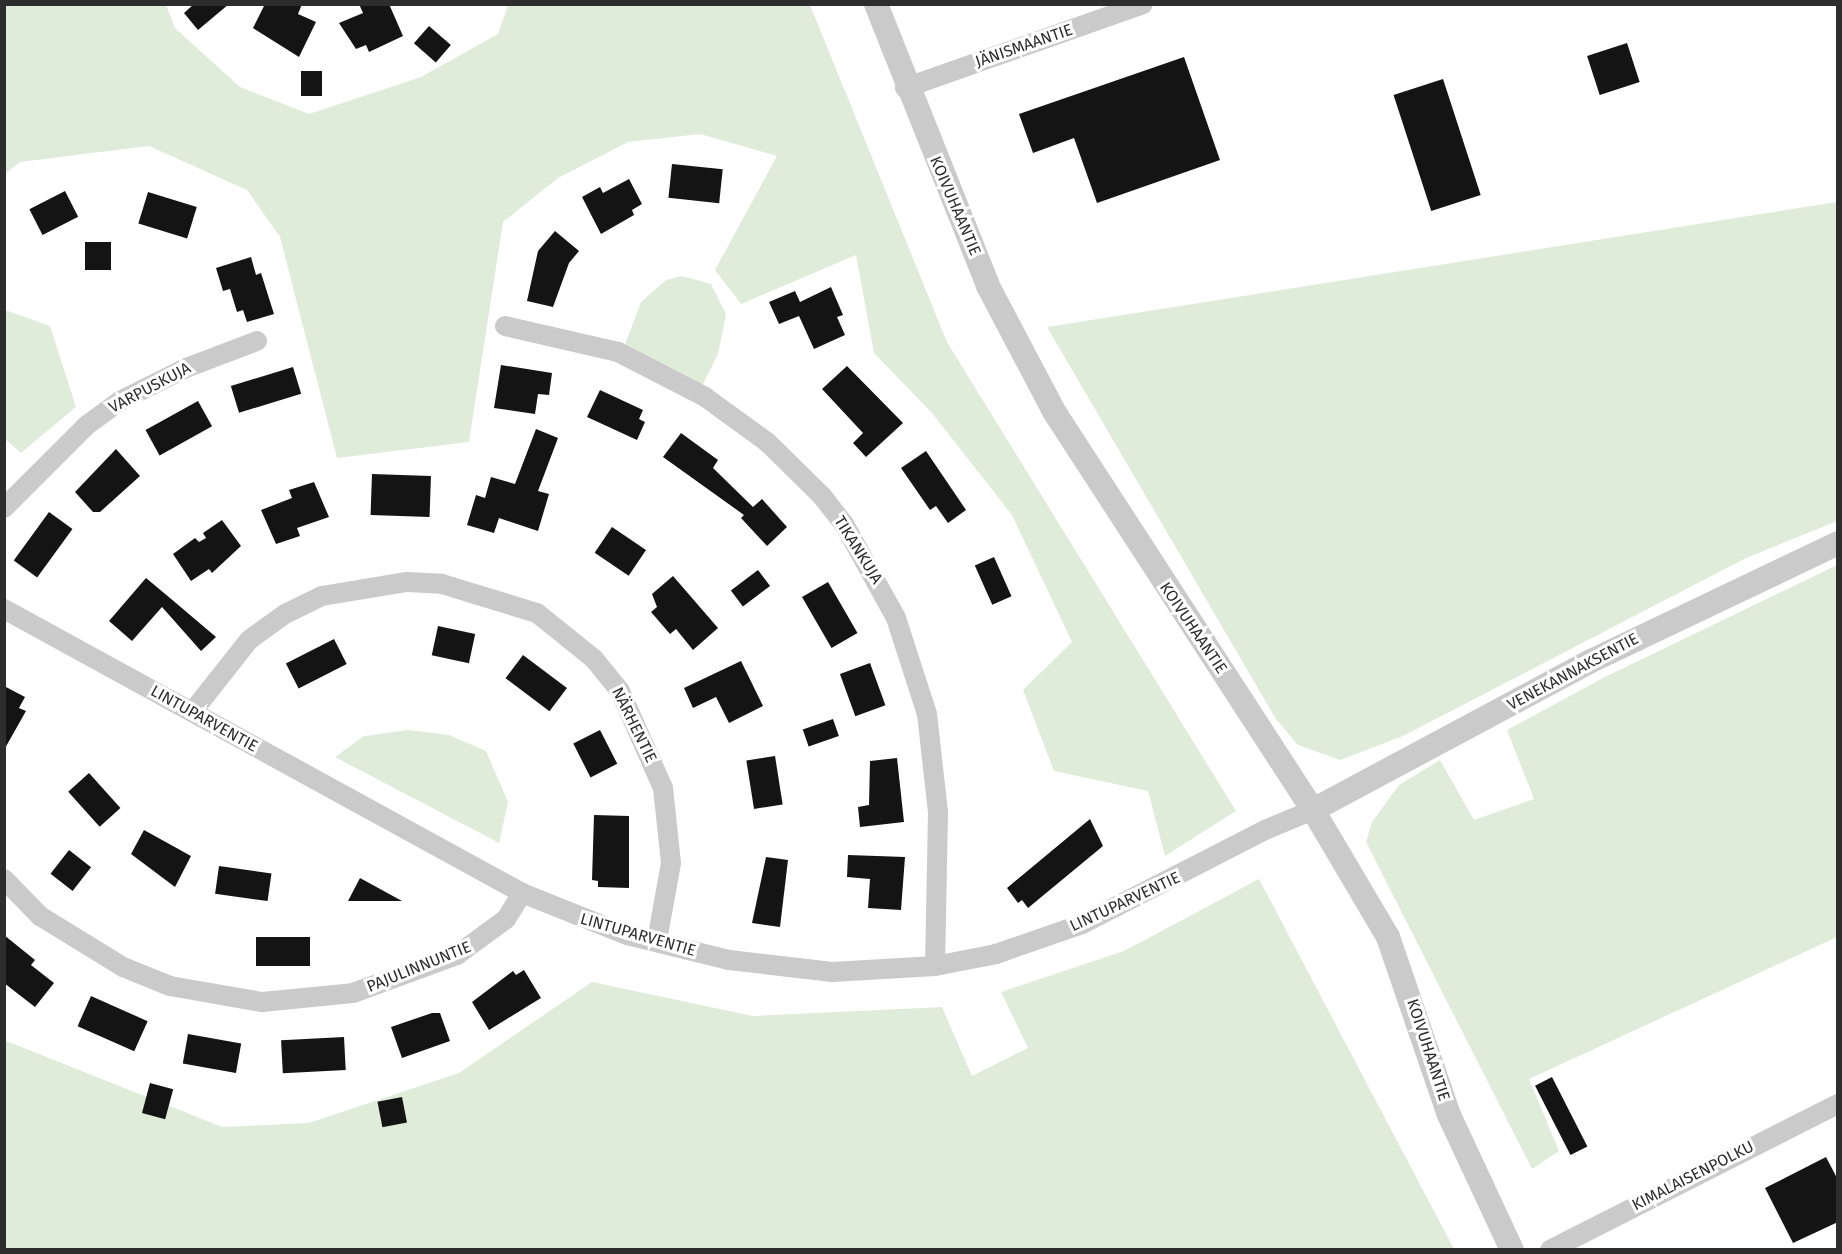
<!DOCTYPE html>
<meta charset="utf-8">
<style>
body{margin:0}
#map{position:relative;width:1842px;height:1254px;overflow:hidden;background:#fff;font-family:"Fira Sans",sans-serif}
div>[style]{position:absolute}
.green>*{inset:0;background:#e0ecda}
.building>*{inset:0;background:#141414;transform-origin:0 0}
.minor>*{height:20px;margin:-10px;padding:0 10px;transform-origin:10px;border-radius:10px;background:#cacaca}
.tertiary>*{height:24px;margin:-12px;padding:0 12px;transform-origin:12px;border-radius:12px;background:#cacaca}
span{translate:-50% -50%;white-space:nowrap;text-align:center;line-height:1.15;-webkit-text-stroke:6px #fff;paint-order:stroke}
.street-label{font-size:16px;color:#2d2d2d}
.frame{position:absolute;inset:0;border:6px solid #2d2d2d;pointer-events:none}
</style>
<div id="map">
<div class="green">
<i style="clip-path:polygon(5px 4px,166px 5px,175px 28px,240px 87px,309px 114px,421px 77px,498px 34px,508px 5px,810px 5px,947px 342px,1236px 811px,1165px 856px,1148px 791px,1054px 771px,1023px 690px,1072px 642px,1012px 515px,932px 413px,874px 353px,856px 255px,741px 304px,715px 270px,777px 156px,700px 134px,628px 142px,558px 178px,503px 222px,469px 442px,337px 458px,280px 237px,247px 190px,149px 146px,20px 162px,5px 174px)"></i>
<i style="clip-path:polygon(1837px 202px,1837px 521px,1746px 558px,1403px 736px,1340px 760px,1298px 745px,1276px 719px,1047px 327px)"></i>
<i style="clip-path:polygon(682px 276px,711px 284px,726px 314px,718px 354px,701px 388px,624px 347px,641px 302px,666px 280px)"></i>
<i style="clip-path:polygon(5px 310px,50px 326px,76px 407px,21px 453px,5px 439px)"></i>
<i style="clip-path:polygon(1837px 565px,1837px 937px,1529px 1079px,1559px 1151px,1532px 1169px,1366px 842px,1372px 822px,1399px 785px,1440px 760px,1474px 820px,1534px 799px,1507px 730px,1605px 677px)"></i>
<i style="clip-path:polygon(408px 730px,449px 735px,486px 751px,508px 802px,499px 843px,335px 757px,364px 736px)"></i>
<i style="clip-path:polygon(1259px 879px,1454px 1249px,5px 1249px,4px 1040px,222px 1127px,309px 1123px,459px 1073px,592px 982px,753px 1016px,942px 1007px,972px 1076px,1028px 1048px,1001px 992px,1124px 951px)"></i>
</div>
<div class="building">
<i style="clip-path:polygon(194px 4px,229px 4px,198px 30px,184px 13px)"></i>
<i style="clip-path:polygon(265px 4px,302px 4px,298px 14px,316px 22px,299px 57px,253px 28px)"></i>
<i style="clip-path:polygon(359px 4px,389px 4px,403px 36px,369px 52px,366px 45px,356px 49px,339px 23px,363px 13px)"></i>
<i style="left:429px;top:26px;width:29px;height:23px;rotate:41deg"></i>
<i style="left:1627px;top:43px;width:41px;height:42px;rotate:72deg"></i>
<i style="clip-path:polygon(1184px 57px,1220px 160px,1097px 203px,1074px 138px,1033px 153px,1019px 114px)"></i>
<i style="left:301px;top:71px;width:21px;height:25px"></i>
<i style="left:1443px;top:79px;width:122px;height:52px;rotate:72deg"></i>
<i style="left:672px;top:164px;width:51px;height:34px;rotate:6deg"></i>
<i style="clip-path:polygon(629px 179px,642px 204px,632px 210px,634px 215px,601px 234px,582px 197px,600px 187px,603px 193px)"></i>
<i style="left:65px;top:191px;width:29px;height:40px;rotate:63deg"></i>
<i style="left:148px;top:192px;width:51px;height:33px;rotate:17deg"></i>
<i style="clip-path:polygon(555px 231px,579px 251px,569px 263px,553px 307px,527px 301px,538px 251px)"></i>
<i style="left:85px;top:242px;width:26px;height:28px"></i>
<i style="clip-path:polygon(251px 257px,256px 275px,261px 273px,274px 314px,247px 322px,243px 310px,237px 312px,230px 289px,223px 291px,216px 268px)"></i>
<i style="clip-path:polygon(831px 287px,843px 315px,837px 317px,845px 335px,814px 349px,799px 316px,779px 324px,769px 302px,795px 291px,800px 302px)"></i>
<i style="clip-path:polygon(501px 365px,552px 373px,549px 395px,538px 394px,535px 414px,494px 408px)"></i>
<i style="clip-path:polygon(847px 366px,903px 423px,866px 457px,853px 443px,863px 433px,822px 389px)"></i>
<i style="left:293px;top:367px;width:28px;height:65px;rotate:73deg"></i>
<i style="clip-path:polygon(600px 390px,643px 410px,639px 419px,645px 422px,637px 440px,587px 417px)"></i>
<i style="left:198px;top:401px;width:29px;height:60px;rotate:61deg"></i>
<i style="clip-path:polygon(536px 429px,558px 438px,538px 491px,549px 494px,538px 531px,499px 518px,494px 533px,467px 525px,476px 495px,485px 498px,491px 477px,515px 484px)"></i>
<i style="clip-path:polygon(681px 433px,718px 460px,713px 468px,753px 507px,762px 499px,787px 527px,767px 546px,741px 518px,744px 515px,663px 457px)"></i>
<i style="clip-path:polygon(116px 449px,140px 476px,100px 512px,93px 512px,75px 492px)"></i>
<i style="clip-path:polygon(926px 451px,966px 510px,948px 523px,936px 506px,930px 510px,901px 468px)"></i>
<i style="left:372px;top:474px;width:59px;height:41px;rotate:2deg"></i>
<i style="clip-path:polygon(314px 482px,329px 517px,297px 528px,300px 536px,276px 544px,261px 510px,292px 498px,289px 490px)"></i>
<i style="left:49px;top:512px;width:29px;height:60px;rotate:36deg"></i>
<i style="clip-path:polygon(222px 520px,241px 546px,212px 573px,209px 569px,191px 581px,173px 554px,195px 538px,199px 542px,206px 538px,203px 533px)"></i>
<i style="left:612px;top:527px;width:41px;height:31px;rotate:34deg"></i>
<i style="left:994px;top:557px;width:43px;height:21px;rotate:66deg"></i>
<i style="left:758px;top:570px;width:20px;height:34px;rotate:53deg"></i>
<i style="clip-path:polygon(673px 576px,718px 628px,693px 650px,676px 629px,670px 634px,651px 612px,657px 607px,652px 594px)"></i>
<i style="clip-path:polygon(146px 578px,170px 598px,216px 637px,201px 651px,162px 607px,132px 641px,109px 621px)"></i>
<i style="left:828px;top:582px;width:59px;height:30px;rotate:60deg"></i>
<i style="left:438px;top:626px;width:38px;height:30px;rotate:12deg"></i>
<i style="left:334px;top:639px;width:28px;height:54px;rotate:63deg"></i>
<i style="left:523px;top:655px;width:55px;height:29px;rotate:37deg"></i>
<i style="clip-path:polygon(741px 661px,763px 706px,729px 723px,716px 697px,693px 708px,684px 688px)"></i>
<i style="left:870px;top:663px;width:45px;height:32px;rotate:70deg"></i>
<i style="clip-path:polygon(4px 686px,25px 697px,19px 708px,26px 711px,4px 750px)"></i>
<i style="left:833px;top:719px;width:18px;height:32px;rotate:71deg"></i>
<i style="left:600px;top:730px;width:38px;height:30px;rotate:63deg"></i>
<i style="left:775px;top:756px;width:49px;height:29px;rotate:81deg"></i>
<i style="clip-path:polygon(897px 758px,904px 822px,860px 827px,858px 807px,869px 805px,870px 761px)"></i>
<i style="left:89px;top:773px;width:47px;height:28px;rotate:48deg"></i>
<i style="clip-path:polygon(594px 815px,629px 816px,629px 888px,598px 887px,598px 881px,592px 880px)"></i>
<i style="clip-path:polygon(1090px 819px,1103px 846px,1028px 908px,1022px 900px,1018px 903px,1007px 888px)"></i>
<i style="clip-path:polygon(144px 830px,191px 856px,175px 887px,131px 854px)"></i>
<i style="left:69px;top:850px;width:28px;height:30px;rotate:38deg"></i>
<i style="clip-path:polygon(848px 855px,905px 857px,901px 910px,868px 908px,870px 879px,847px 877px)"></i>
<i style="clip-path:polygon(766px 857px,788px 860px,780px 927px,752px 923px)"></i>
<i style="left:219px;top:866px;width:53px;height:28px;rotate:8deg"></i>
<i style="clip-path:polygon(360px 878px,402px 901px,348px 901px)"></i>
<i style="clip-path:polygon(4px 935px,35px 960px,31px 965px,54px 983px,35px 1007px,4px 983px)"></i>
<i style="left:310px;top:937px;width:29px;height:54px;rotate:90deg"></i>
<i style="clip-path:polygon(524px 970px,541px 998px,489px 1030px,472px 1002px,513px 971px,516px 975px)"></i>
<i style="left:91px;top:996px;width:62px;height:33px;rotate:24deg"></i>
<i style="clip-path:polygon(432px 1013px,440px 1013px,450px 1041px,402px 1058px,391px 1027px)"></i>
<i style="left:188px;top:1034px;width:54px;height:30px;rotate:10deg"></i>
<i style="left:344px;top:1037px;width:33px;height:63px;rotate:87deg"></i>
<i style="left:1552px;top:1077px;width:78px;height:19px;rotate:63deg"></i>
<i style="left:150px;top:1083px;width:24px;height:31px;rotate:15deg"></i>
<i style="left:402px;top:1097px;width:26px;height:25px;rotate:79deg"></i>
<i style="clip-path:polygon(1826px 1157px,1838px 1180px,1838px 1222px,1793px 1243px,1765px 1188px)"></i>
</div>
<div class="minor">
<i style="left:905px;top:88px;width:252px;rotate:-19.4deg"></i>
<i style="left:505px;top:326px;width:116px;rotate:13deg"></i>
<i style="left:618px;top:352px;width:98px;rotate:27.3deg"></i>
<i style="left:705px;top:397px;width:77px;rotate:36deg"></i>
<i style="left:767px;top:442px;width:77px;rotate:44.5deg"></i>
<i style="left:822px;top:496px;width:36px;rotate:52deg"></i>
<i style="left:844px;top:524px;width:107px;rotate:61deg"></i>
<i style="left:896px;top:618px;width:101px;rotate:72.1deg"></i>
<i style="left:927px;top:714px;width:99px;rotate:83.6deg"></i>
<i style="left:938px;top:812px;width:154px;rotate:91.1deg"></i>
<i style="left:4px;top:508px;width:117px;rotate:-45deg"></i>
<i style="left:87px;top:425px;width:41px;rotate:-36deg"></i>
<i style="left:120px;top:401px;width:74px;rotate:-26.6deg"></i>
<i style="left:186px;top:368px;width:76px;rotate:-20.8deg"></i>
<i style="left:4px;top:609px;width:591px;rotate:28.73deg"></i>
<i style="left:522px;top:893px;width:113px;rotate:21.8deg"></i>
<i style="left:627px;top:935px;width:105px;rotate:13.8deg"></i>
<i style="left:729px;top:960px;width:104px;rotate:6.6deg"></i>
<i style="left:832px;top:972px;width:103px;rotate:-3.3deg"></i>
<i style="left:935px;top:966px;width:62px;rotate:-11.1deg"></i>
<i style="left:996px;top:954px;width:91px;rotate:-19.2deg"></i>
<i style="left:1082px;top:924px;width:206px;rotate:-27.2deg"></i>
<i style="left:1265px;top:830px;width:52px;rotate:-22.6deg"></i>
<i style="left:193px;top:711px;width:90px;rotate:-51.7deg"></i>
<i style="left:249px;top:640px;width:44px;rotate:-35.8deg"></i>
<i style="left:285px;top:614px;width:41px;rotate:-25.9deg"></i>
<i style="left:322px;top:596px;width:86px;rotate:-9.4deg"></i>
<i style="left:407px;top:582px;width:35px;rotate:3deg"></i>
<i style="left:442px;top:584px;width:99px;rotate:17deg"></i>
<i style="left:537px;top:613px;width:73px;rotate:38.9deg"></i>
<i style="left:594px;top:659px;width:41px;rotate:50.9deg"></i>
<i style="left:620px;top:691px;width:106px;rotate:66.1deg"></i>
<i style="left:663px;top:788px;width:75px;rotate:83.9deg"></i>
<i style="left:671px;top:863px;width:79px;rotate:100.2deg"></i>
<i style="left:4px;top:879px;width:52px;rotate:45.8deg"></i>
<i style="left:40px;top:916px;width:97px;rotate:31.6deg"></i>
<i style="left:123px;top:967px;width:51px;rotate:22deg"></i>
<i style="left:170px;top:986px;width:93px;rotate:9.9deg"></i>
<i style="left:262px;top:1002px;width:91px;rotate:-5.6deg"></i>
<i style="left:353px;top:993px;width:111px;rotate:-20.1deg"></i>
<i style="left:457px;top:955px;width:61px;rotate:-36.3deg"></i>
<i style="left:506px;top:919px;width:31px;rotate:-58deg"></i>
<i style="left:1550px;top:1250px;width:323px;rotate:-26.9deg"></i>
</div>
<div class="tertiary">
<i style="left:876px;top:4px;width:303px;rotate:68.3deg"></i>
<i style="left:988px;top:286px;width:144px;rotate:62.2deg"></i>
<i style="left:1055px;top:413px;width:473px;rotate:57deg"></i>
<i style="left:1313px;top:810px;width:147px;rotate:59.4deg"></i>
<i style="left:1388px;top:937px;width:188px;rotate:71.1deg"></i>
<i style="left:1449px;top:1115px;width:149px;rotate:65deg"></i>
<i style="left:1313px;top:810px;width:313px;rotate:-28.2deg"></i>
<i style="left:1589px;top:662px;width:276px;rotate:-25.5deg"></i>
</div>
<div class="street-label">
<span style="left:1024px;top:46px;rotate:-19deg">JÄNISMAANTIE</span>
<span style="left:955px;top:206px;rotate:67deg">KOIVUHAANTIE</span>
<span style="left:150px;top:388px;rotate:-28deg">VARPUSKUJA</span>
<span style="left:858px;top:550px;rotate:58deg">TIKANKUJA</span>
<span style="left:1193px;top:628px;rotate:56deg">KOIVUHAANTIE</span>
<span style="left:1573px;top:672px;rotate:-28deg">VENEKANNAKSENTIE</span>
<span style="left:204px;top:719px;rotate:29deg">LINTUPARVENTIE</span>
<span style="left:634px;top:725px;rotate:64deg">NÄRHENTIE</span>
<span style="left:1125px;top:902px;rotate:-25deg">LINTUPARVENTIE</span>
<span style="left:638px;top:935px;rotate:16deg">LINTUPARVENTIE</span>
<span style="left:419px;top:967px;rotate:-22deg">PAJULINNUNTIE</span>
<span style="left:1428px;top:1050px;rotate:72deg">KOIVUHAANTIE</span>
<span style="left:1693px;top:1176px;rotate:-27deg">KIMALAISENPOLKU</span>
</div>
<div class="frame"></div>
</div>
